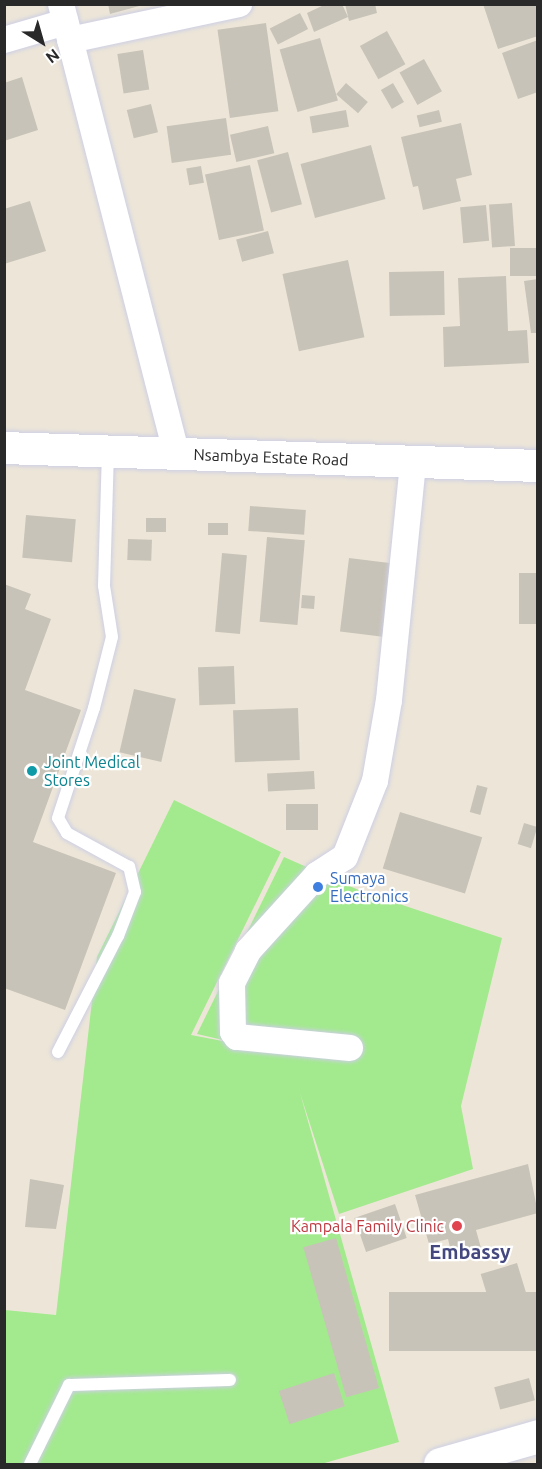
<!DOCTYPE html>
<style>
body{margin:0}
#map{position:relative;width:542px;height:1469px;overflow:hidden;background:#ede6d8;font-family:Ubuntu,sans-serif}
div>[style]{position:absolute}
.green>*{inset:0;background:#a3ea8e}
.building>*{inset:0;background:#c8c3b8;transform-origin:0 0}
.roads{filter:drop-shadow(0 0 2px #cdcfe4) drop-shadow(0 0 2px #cdcfe4)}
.service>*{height:12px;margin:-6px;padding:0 6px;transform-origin:6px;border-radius:6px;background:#fff}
.minor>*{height:26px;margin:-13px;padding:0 13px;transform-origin:13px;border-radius:13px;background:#fff}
.tertiary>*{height:32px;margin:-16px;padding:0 16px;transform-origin:16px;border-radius:16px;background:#fff}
.secondary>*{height:33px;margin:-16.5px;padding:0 16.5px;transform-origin:16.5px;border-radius:16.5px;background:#fff}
.dots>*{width:16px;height:16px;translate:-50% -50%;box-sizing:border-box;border:3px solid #fff;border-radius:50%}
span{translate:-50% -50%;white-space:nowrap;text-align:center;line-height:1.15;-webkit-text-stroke:4.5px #fff;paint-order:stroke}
.street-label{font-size:16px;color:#292929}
.culture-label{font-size:16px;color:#0d838f}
.left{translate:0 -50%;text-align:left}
.shop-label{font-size:16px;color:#366cbe}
.health-label{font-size:16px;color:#be3a42}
.right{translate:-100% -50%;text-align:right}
.quarter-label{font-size:20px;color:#44487e;font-weight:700}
.frame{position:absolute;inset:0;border:6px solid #292929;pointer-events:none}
.north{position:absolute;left:12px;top:12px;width:60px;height:60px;-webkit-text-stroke:4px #fff;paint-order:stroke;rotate:143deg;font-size:16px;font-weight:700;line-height:24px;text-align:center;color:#292929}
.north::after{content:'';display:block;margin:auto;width:21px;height:27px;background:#292929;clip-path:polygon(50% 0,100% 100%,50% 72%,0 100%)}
</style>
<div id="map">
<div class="green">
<i style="clip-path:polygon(174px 800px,281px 852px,191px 1035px,249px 1046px,197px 1034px,284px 857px,363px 892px,502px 938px,461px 1106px,473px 1169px,339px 1214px,300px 1093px,399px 1442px,321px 1464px,5px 1464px,5px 1310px,56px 1315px,97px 957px)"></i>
</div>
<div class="building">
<i style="clip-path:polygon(108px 4px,143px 4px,143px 5px,110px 14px)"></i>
<i style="clip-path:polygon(326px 4px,342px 4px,348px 17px,314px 32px,307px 13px)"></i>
<i style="clip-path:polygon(345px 4px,375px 4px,377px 13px,349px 21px)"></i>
<i style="clip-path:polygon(483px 4px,538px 4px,538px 36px,498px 49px)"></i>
<i style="left:300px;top:13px;width:18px;height:34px;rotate:63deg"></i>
<i style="left:266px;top:23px;width:89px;height:49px;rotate:82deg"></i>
<i style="left:387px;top:31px;width:38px;height:31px;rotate:61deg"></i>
<i style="left:320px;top:38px;width:65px;height:42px;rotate:74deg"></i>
<i style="clip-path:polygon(538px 40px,538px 92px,518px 99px,502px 53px)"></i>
<i style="left:143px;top:50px;width:40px;height:26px;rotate:81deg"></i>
<i style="left:424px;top:59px;width:37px;height:28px;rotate:61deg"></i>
<i style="clip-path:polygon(22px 77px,38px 130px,4px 141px,4px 83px)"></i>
<i style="left:346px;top:83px;width:29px;height:15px;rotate:41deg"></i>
<i style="left:393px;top:83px;width:22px;height:14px;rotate:60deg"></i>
<i style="left:151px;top:104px;width:29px;height:25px;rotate:76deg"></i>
<i style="left:346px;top:110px;width:17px;height:37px;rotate:80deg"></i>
<i style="left:439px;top:110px;width:12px;height:23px;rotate:76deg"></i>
<i style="left:226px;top:118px;width:37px;height:60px;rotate:82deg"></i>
<i style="clip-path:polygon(461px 123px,472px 175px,456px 179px,461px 201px,423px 210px,418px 186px,413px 187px,401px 137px)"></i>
<i style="left:268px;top:126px;width:28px;height:39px;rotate:77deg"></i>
<i style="left:371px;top:145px;width:56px;height:73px;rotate:75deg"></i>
<i style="left:288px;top:152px;width:54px;height:32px;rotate:75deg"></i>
<i style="left:250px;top:165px;width:67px;height:46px;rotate:78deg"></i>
<i style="left:201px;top:166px;width:17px;height:15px;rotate:80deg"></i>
<i style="clip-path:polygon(30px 201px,46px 251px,4px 264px,4px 209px)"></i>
<i style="left:512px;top:203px;width:43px;height:23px;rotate:86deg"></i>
<i style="left:486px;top:205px;width:36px;height:26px;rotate:85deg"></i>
<i style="left:268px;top:231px;width:23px;height:33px;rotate:75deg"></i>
<i style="left:538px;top:248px;width:28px;height:28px;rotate:90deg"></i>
<i style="left:348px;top:260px;width:79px;height:67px;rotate:78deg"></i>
<i style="left:444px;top:271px;width:44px;height:55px;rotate:89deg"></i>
<i style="clip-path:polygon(506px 276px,508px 331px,527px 330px,529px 363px,444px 367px,443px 327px,460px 326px,458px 278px)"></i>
<i style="clip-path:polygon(538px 279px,538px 333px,531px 333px,524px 281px)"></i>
<i style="left:250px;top:506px;width:56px;height:25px;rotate:4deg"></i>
<i style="left:26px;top:515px;width:50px;height:43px;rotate:5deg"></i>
<i style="left:146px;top:518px;width:20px;height:14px"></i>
<i style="left:208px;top:523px;width:20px;height:12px"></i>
<i style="left:267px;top:537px;width:38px;height:85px;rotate:5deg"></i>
<i style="left:128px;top:539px;width:24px;height:21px;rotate:2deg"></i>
<i style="left:222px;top:553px;width:25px;height:79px;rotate:5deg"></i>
<i style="left:349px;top:558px;width:47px;height:74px;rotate:7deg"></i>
<i style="left:519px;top:573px;width:19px;height:51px"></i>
<i style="clip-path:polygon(4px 584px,31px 594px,25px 609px,51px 619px,25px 690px,81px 710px,33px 842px,116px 873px,65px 1010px,4px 988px)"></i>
<i style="left:302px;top:595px;width:13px;height:13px;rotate:4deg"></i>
<i style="left:234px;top:666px;width:38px;height:36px;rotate:88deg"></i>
<i style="left:134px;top:689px;width:43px;height:65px;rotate:13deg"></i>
<i style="left:298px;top:708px;width:52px;height:65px;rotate:88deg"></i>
<i style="left:314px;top:771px;width:18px;height:47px;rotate:87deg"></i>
<i style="left:477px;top:785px;width:11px;height:28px;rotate:15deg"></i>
<i style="left:286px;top:804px;width:32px;height:26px"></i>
<i style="left:400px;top:812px;width:86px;height:59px;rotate:17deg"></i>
<i style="left:524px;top:823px;width:14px;height:22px;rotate:17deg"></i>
<i style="clip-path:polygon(528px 1164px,538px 1213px,476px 1230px,481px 1248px,452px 1256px,448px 1239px,429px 1244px,415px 1195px)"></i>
<i style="clip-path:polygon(30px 1179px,64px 1185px,56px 1229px,25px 1227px)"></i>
<i style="left:395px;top:1204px;width:36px;height:43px;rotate:71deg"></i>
<i style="left:336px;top:1238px;width:156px;height:34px;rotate:74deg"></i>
<i style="left:517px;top:1263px;width:31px;height:38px;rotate:73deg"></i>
<i style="left:538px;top:1292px;width:59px;height:149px;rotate:90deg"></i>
<i style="left:334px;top:1373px;width:35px;height:58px;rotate:72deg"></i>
<i style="left:529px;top:1378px;width:23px;height:36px;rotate:75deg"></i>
</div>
<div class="roads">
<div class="service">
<i style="left:58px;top:1052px;width:131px;rotate:-62.7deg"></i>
<i style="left:118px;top:936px;width:47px;rotate:-68.9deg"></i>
<i style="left:135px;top:892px;width:26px;rotate:-103deg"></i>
<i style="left:129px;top:867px;width:71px;rotate:-151.3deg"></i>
<i style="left:67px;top:833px;width:17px;rotate:-121deg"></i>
<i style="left:58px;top:818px;width:116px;rotate:-71.9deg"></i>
<i style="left:94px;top:708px;width:73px;rotate:-75.8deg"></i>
<i style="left:112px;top:637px;width:52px;rotate:-98.9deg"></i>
<i style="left:104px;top:586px;width:134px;rotate:-88.3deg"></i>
<i style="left:30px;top:1464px;width:88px;rotate:-63.7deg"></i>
<i style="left:69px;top:1385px;width:161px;rotate:-1.8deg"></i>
</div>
<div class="minor">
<i style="left:61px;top:4px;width:463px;rotate:75.6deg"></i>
<i style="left:4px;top:40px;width:64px;rotate:-16.4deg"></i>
<i style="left:70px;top:40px;width:173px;rotate:-12deg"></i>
<i style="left:350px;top:1048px;width:114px;rotate:-174.4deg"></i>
<i style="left:237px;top:1037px;width:6px;rotate:-129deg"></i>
<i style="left:233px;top:1032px;width:49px;rotate:-91.2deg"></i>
<i style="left:232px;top:983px;width:36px;rotate:-63deg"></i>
<i style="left:248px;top:951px;width:103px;rotate:-47.8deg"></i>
<i style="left:317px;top:875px;width:33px;rotate:-33deg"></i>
<i style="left:345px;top:857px;width:82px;rotate:-68.5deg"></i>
<i style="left:375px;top:781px;width:82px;rotate:-80.2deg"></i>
<i style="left:389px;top:700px;width:239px;rotate:-84.2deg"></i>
</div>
<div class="tertiary">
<i style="left:4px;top:448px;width:534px;rotate:1.93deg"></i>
</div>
<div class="secondary">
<i style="left:440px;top:1464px;width:102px;rotate:-15.9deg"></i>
</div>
</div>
<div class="dots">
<i style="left:32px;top:771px;background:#0f9aa8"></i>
<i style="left:318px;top:887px;background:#3f7fe0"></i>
<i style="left:457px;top:1226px;background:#e0444e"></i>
</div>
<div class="street-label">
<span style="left:271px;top:457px;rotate:2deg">Nsambya Estate Road</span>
</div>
<div class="culture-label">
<span class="left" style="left:44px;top:771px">Joint Medical<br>Stores</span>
</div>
<div class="shop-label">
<span class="left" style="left:330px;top:887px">Sumaya<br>Electronics</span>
</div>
<div class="health-label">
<span class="right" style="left:444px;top:1226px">Kampala Family Clinic</span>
</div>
<div class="quarter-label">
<span style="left:470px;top:1251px">Embassy</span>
</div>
<div class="frame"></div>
<div class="north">N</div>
</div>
